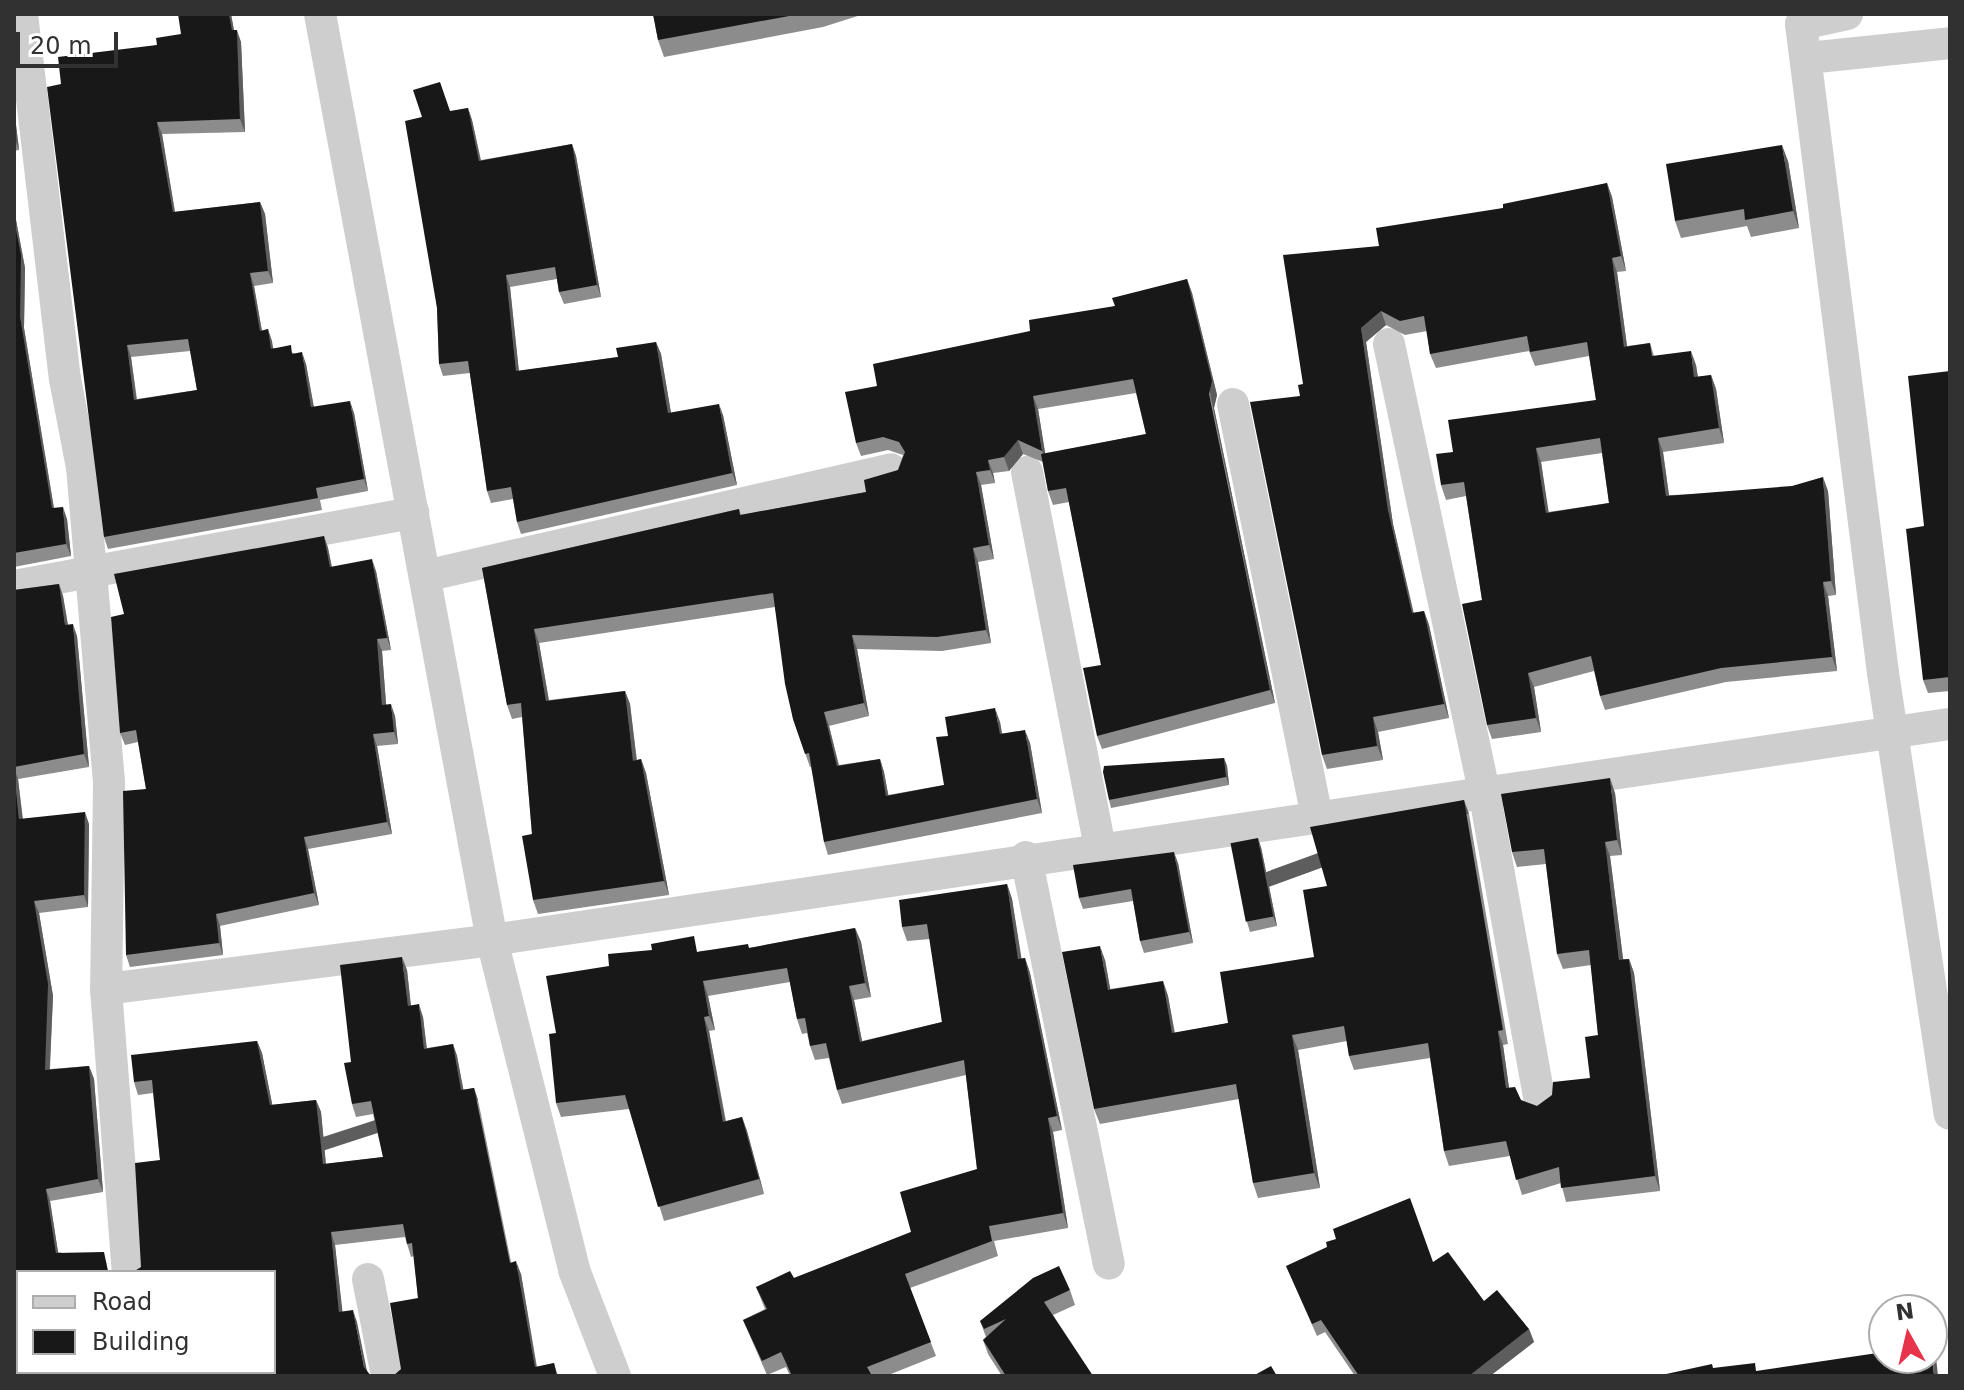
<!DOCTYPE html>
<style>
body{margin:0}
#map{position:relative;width:1964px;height:1390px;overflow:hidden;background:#fff;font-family:"DejaVu Sans",sans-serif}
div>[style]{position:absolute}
.minor>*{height:32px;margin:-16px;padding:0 16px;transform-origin:16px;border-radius:16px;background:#cecece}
.wall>*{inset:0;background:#8c8c8c}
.shaded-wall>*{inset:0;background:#5d5d5d;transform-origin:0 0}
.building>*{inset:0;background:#181818;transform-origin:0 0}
span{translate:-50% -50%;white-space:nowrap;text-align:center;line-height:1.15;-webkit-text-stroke:8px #fff;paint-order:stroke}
.frame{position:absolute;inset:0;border:16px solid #313131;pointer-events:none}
.legend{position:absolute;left:16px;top:1270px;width:260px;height:104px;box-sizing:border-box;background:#fff;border:2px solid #adadad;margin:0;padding:10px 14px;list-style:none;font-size:24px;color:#313131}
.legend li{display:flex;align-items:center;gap:16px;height:40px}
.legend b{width:40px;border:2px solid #adadad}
.north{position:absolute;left:1868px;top:1294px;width:80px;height:80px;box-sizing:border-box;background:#fff;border:2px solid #adadad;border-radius:50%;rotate:352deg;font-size:22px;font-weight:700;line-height:32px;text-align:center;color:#313131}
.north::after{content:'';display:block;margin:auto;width:28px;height:36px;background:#e8344b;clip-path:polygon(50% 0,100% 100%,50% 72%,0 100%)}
.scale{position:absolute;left:16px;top:32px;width:102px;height:36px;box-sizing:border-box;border:4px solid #313131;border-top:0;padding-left:10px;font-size:24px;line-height:28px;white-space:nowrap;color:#313131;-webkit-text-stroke:6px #fff;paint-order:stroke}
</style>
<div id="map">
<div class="minor">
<i style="left:22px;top:14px;width:368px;rotate:83.3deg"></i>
<i style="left:65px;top:379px;width:90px;rotate:79.1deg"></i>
<i style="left:82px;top:467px;width:317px;rotate:85.1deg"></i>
<i style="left:109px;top:783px;width:206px;rotate:90.8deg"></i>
<i style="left:106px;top:989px;width:284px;rotate:85.6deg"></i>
<i style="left:320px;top:14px;width:942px;rotate:79.48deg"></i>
<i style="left:492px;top:940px;width:340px;rotate:76deg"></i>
<i style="left:574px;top:1270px;width:114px;rotate:68.9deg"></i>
<i style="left:1847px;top:14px;width:47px;rotate:167.7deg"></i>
<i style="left:1801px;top:24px;width:654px;rotate:82.8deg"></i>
<i style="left:1883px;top:673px;width:446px;rotate:81.4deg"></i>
<i style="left:1808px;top:58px;width:143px;rotate:-6deg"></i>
<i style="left:1389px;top:344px;width:457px;rotate:78deg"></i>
<i style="left:1484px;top:791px;width:316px;rotate:79.8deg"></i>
<i style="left:1233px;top:404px;width:420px;rotate:78.5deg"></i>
<i style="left:1027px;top:472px;width:384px;rotate:79deg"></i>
<i style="left:425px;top:576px;width:478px;rotate:-12.9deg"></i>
<i style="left:14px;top:586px;width:406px;rotate:-10.4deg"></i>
<i style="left:1026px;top:857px;width:415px;rotate:78.5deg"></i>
<i style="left:106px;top:989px;width:389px;rotate:-7.2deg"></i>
<i style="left:492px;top:940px;width:1474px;rotate:-8.43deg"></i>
<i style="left:368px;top:1279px;width:99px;rotate:78.9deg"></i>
<i style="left:139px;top:1372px;width:4px;rotate:76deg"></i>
</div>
<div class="wall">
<i style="clip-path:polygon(evenodd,231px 14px,234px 30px,241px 42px,245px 132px,162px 134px,175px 212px,260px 202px,265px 214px,273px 283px,254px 286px,262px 331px,268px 329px,273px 348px,294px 353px,306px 364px,314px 407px,354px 413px,368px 491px,320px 500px,322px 510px,108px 549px,104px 537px,61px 84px,231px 14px,190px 351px,197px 390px,137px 399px,131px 357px,190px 351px)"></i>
<i style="clip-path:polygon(653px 14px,864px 14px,823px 27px,664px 57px,658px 40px)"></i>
<i style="clip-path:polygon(14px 108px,19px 150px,14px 151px)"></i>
<i style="clip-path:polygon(468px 108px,472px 120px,481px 160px,572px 144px,576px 156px,601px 297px,564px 304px,559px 292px,557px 279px,510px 287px,519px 371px,618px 357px,656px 342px,661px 354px,671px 413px,723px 415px,737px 485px,521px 534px,517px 522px,513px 499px,491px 503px,487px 491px,470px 373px,443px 376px,439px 364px,437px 308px,422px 117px)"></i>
<i style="clip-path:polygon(1788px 161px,1799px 228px,1751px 237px,1747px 226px,1681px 238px,1675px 221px)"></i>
<i style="clip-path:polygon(evenodd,1607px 183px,1612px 197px,1626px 271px,1617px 272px,1627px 346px,1650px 343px,1654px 356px,1696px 365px,1698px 377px,1711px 375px,1716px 389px,1724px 443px,1663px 452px,1669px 495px,1828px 491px,1836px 595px,1828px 596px,1837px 671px,1726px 682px,1605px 710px,1600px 696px,1594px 671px,1534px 687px,1541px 732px,1492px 739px,1487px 725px,1482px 600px,1466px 496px,1446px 500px,1441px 485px,1453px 452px,1596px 400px,1589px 356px,1535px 366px,1529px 351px,1436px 368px,1430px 354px,1427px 331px,1405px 335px,1386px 325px,1366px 342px,1393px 524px,1413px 613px,1424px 611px,1429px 625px,1449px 718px,1378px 732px,1383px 760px,1327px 769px,1322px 755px,1300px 396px,1303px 384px,1379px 246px,1503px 208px,1607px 183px,1602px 453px,1609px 503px,1548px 512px,1541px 462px,1602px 453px)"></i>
<i style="clip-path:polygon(14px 209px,25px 268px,24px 328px,54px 508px,67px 519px,71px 556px,14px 567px)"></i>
<i style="clip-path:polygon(evenodd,1187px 279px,1192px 293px,1217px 395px,1214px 408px,1275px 703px,1102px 749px,1097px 736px,1101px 665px,1069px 502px,1053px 505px,1048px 491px,1043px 462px,1023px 454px,1009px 471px,993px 473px,995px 483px,981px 485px,994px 559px,978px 562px,991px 643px,942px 651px,857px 649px,869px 716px,829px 726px,839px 765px,880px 759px,884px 772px,888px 795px,944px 785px,948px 736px,1000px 722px,1002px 733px,1030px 743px,1042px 813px,828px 855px,824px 842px,811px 767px,810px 767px,793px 719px,775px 607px,539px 643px,549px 700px,625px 691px,630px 704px,637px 760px,641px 759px,646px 773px,669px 895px,538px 914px,533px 900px,532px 834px,522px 717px,512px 719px,507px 705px,482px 568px,739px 509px,741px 515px,866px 492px,898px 470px,903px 455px,888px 450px,861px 456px,856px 443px,877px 386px,1030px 331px,1115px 306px,1187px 279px,1136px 393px,1146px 434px,1045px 454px,1038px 409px,1136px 393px)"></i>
<i style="clip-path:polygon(1950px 371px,1950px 691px,1928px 693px,1923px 680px,1924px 526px)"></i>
<i style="clip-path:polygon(324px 536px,328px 548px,332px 567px,376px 571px,391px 650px,382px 651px,386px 704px,395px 716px,398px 744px,377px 746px,392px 834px,308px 849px,319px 905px,220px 926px,223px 955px,130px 967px,126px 955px,146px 789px,138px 742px,125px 745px,120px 733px,124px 614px)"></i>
<i style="clip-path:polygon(59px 584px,63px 596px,68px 625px,77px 636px,89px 767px,18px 779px,23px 819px,89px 824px,88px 907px,39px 913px,53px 996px,50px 1069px,89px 1066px,94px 1079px,103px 1192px,50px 1201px,58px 1252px,108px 1264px,18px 1272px,18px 1289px,14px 1289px,14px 590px)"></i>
<i style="clip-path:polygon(1224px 758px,1227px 766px,1229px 785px,1111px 808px,1109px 800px)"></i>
<i style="clip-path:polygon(1615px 793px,1622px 855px,1610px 856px,1623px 959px,1629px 959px,1634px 973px,1660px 1191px,1566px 1202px,1561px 1183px,1522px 1195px,1510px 1156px,1449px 1166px,1444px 1151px,1430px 1058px,1354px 1070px,1349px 1056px,1347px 1041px,1298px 1050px,1320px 1188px,1258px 1198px,1253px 1183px,1239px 1099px,1100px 1124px,1094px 1109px,1105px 960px,1110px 989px,1163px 981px,1168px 996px,1175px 1033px,1228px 1023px,1314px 957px,1327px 886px,1469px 814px,1508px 1044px,1503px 1045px,1509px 1088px,1521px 1100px,1537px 1106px,1590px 1078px,1598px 1035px,1591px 965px,1563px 969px,1557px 954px,1546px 864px,1517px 867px,1512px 852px)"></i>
<i style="clip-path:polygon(1261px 847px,1277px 926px,1250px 932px,1247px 922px)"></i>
<i style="clip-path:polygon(1178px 863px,1193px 943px,1144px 953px,1140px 941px,1133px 901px,1083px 909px,1079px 898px)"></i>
<i style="clip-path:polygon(1007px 884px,1012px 899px,1021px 959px,1025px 958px,1030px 973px,1062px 1130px,1053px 1132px,1068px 1228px,994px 1241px,998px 1256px,910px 1288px,936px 1356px,886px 1376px,790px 1376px,786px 1367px,767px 1375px,743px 1320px,765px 1309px,756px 1287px,794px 1278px,911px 1232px,977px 1169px,966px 1075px,842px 1104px,837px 1090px,829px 1058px,815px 1060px,810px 1046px,807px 1033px,802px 1034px,797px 1019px,790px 982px,708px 996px,715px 1030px,709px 1031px,726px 1121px,742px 1117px,747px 1131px,764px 1194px,664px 1221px,629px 1109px,561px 1117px,556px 1103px,556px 1033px,700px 951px,749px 948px,855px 928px,861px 942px,871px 997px,854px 1000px,862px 1041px,942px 1022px,930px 939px,907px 941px,902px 927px)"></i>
<i style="clip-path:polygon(407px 970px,411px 1005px,423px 1017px,427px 1048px,453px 1044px,457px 1056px,463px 1090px,474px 1088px,478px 1100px,511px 1262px,521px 1274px,537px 1367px,554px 1363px,558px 1376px,401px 1369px,418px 1298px,414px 1256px,411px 1257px,405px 1237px,335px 1245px,342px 1312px,357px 1322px,274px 1372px,274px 1272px,141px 1267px,160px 1160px,153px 1093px,138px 1095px,134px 1082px,257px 1041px,262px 1053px,272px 1105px,316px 1100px,321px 1112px,326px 1164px,383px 1157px,373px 1114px,356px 1117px,352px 1104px,351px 1062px)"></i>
<i style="clip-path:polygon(1286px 1266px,1484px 1301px,1529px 1329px,1534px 1342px,1490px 1376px,1355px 1376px,1325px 1332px,1317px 1336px)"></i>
<i style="clip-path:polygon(1070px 1290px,1075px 1305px,1053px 1315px,1093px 1376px,1002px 1376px,988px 1354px,983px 1340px,986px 1337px,980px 1321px)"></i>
</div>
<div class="shaded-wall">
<i style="clip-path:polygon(229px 14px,231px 14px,236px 42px,232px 30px)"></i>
<i style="clip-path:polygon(237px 30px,241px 42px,245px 132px,240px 119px)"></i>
<i style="clip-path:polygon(14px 108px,19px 150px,14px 137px)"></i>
<i style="clip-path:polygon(468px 108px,472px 120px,483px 172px,479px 161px)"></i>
<i style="clip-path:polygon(157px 122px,162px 134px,177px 225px,173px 212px)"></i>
<i style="clip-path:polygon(572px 144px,576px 156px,601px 297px,597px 285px)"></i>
<i style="clip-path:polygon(1782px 145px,1788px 161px,1799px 228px,1793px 211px)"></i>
<i style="clip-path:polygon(1607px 183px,1612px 197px,1626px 271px,1621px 256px)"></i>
<i style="clip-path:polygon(260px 202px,265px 214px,273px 283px,268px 271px)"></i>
<i style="clip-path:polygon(14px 209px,25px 268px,24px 328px,56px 521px,52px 508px,20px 316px)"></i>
<i style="clip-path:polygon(1612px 258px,1617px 272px,1629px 361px,1624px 347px)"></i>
<i style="clip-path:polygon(250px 273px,254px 286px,264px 343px,260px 331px)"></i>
<i style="clip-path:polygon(506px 275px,510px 287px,520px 383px,516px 371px)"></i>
<i style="clip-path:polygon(1187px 279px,1192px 293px,1217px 395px,1214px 408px,1275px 703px,1270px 690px)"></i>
<i style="clip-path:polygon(1381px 311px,1386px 325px,1366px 342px,1393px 524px,1417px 627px,1412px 613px,1388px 510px,1361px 328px)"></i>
<i style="clip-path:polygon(268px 329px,272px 341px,275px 361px,271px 349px)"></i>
<i style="clip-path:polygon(656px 342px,661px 354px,673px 425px,668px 413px)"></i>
<i style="clip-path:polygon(127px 345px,131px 357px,138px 412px,134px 400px)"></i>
<i style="clip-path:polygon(1691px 351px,1696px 365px,1700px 392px,1694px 377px)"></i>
<i style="clip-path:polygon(302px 352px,306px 364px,316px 420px,311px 407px)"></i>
<i style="clip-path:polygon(1711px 375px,1716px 389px,1724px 443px,1719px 428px)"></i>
<i style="clip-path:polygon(1033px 396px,1038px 409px,1047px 464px,1042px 451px)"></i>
<i style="clip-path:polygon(350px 401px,354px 413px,368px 491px,364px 479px)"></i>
<i style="clip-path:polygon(719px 404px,723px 415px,737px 485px,732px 473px)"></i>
<i style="clip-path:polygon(1658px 438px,1663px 452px,1671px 510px,1666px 496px)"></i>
<i style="clip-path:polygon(1018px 440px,1023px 454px,1009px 471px,1004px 457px)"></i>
<i style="clip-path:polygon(1536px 448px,1541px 462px,1551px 527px,1546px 513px)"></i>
<i style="clip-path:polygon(988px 460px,993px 473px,995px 483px,990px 470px)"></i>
<i style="clip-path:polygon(976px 472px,981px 485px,994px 559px,989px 545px)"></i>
<i style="clip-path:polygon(1823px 477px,1828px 491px,1836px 595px,1831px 581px)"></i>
<i style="clip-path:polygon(63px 507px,67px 519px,71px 556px,66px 544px)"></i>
<i style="clip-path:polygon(324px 536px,328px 548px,334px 579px,330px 567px)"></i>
<i style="clip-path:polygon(973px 548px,978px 562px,991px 643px,986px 630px)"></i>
<i style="clip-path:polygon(372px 559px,376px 571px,391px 650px,387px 638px)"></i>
<i style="clip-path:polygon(1823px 582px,1828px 596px,1837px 671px,1832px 657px)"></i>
<i style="clip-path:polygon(59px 584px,63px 596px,70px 638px,65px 625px)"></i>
<i style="clip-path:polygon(1424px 611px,1429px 625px,1449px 718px,1444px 704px)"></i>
<i style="clip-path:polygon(73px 624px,77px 636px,89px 767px,84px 754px)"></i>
<i style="clip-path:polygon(534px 629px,539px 643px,551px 714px,546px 701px)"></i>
<i style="clip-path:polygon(852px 635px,857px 649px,869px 716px,864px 703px)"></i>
<i style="clip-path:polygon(377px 639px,382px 651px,387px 716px,382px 705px)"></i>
<i style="clip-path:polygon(1528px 673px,1534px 687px,1541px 732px,1536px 718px)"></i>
<i style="clip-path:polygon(625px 691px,630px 704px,638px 774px,633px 761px)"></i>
<i style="clip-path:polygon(391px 704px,395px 716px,398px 744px,394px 732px)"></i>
<i style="clip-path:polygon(995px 708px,1000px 722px,1004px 747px,1000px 734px)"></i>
<i style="clip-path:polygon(824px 712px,829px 726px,842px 779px,837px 766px)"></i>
<i style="clip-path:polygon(1373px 717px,1378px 732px,1383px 760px,1377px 746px)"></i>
<i style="clip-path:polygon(1025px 730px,1030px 743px,1042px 813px,1037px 799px)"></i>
<i style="clip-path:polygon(373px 734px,377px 746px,392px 834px,387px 822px)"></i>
<i style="clip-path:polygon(1224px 758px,1227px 766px,1229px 785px,1226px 777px)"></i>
<i style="clip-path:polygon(641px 759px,646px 773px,669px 895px,664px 881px)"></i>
<i style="clip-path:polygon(880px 759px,884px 772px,891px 809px,886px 796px)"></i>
<i style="clip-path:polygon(14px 768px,18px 779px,24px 832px,19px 819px)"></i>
<i style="clip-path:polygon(1610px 778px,1615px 793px,1622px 855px,1617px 840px)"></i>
<i style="left:1464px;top:800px;width:15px;height:233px;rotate:70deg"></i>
<i style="clip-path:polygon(85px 812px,89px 824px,88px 907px,84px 895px)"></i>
<i style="clip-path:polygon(304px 837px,308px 849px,319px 905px,314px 893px)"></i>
<i style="clip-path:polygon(1258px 838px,1261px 847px,1277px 926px,1273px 917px)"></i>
<i style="clip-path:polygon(1605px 842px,1610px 856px,1625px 974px,1619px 960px)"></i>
<i style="clip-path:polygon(1174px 852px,1178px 863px,1193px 943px,1189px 932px)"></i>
<i style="clip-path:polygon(1007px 884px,1012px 899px,1024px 974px,1018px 959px)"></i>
<i style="clip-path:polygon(34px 901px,39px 913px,53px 996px,49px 1082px,45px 1070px)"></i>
<i style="clip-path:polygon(216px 914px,220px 926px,223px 955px,219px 943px)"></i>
<i style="clip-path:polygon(855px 928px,861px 942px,871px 997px,865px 983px)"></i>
<i style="clip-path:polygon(1100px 946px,1105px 960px,1113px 1004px,1108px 990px)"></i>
<i style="clip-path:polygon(402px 957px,407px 970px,412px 1018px,408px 1006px)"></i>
<i style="clip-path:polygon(1025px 958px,1030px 973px,1062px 1130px,1057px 1116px)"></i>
<i style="clip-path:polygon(1629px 959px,1634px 973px,1660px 1191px,1655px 1176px)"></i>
<i style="clip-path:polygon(703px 981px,708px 996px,715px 1030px,709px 1016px)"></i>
<i style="clip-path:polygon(1163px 981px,1168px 996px,1177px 1048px,1172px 1033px)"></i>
<i style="clip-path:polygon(849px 986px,854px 1000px,865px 1056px,860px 1042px)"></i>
<i style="clip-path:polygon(419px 1004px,423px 1017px,428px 1062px,424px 1049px)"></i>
<i style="clip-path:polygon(704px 1017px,709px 1031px,728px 1136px,723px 1122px)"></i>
<i style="clip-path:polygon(1498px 1031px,1503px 1045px,1511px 1102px,1506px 1088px)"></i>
<i style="clip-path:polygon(1292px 1035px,1298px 1050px,1320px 1188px,1314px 1173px)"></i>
<i style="clip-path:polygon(257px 1041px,262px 1053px,275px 1118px,270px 1105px)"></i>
<i style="clip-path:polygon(453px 1044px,457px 1056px,466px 1103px,461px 1090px)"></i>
<i style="clip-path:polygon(89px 1066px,94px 1079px,103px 1192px,98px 1179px)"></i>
<i style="left:474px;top:1088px;width:13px;height:179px;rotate:72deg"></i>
<i style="clip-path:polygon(316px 1100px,321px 1112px,327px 1177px,323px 1164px)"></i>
<i style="clip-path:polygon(742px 1117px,747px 1131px,764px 1194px,759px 1179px)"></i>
<i style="clip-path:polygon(1048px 1118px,1053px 1132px,1068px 1228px,1063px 1213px)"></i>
<i style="clip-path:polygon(46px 1189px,50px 1201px,60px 1265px,56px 1253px)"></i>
<i style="clip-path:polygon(331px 1232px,335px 1245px,344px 1325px,339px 1312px)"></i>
<i style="clip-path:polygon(516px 1261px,521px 1274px,538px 1376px,535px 1367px)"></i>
<i style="clip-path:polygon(353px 1310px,357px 1322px,368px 1376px,364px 1367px)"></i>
<i style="clip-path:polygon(1529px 1329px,1534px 1342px,1490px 1376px,1469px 1376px)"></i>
<i style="clip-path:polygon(1932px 1346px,1936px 1357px,1938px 1376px,1934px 1376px)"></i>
</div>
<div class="building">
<i style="clip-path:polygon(evenodd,178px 14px,229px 14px,232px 30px,237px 30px,240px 119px,157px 122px,173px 212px,260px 202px,268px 271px,250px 273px,260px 331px,268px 329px,271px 349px,291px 345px,292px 354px,302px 352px,311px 407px,350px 401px,364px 479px,316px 488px,318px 498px,104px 537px,47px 87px,61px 84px,58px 57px,157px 45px,156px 38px,181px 34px,178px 14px,188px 339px,197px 390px,134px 400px,127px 345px,188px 339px)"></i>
<i style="clip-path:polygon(653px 14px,800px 14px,658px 40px)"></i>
<i style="clip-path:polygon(440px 82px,450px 111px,468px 108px,479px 161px,572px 144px,597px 285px,559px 292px,555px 267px,506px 275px,516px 371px,618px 357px,616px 348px,656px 342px,668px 413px,719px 404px,732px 473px,517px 522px,511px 487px,487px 491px,468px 361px,439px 364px,437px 308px,405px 121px,422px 117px,413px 90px)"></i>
<i style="clip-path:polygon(1782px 145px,1793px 211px,1745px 220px,1744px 209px,1675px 221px,1666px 164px)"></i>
<i style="clip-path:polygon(evenodd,1607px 183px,1621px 256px,1612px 258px,1624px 347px,1650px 343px,1652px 356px,1691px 351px,1694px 377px,1711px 375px,1719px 428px,1658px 438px,1666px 496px,1792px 486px,1823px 477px,1831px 581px,1823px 582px,1832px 657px,1721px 668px,1600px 696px,1591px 656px,1528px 673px,1536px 718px,1487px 725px,1462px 604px,1482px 600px,1464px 482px,1441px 485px,1436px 454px,1453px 452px,1448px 420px,1596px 400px,1587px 342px,1530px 352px,1527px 336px,1430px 354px,1424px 316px,1400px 321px,1381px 311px,1361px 328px,1388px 510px,1412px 613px,1424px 611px,1444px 704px,1373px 717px,1377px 746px,1322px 755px,1250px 402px,1300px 396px,1298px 385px,1303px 384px,1283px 255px,1379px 246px,1376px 228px,1503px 208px,1503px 204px,1607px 183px,1600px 438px,1609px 503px,1546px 513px,1536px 448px,1600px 438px)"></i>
<i style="clip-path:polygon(14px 220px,21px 255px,20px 316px,52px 508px,63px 507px,66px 544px,14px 553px)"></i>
<i style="clip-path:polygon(1187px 279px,1212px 381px,1209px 394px,1270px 690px,1097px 736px,1083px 668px,1101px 665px,1066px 488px,1048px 491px,1041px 454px,1146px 434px,1133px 379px,1033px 396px,1042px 451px,1018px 440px,1004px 457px,988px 460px,990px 470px,976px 472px,989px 545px,973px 548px,986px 630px,937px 637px,852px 635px,864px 703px,824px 712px,837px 766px,880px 759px,886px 796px,944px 785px,936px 737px,948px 736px,945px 717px,995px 708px,1000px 734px,1025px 730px,1037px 799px,824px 842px,809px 753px,805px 754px,793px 719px,785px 684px,773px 593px,534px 629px,546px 701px,625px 691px,633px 761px,641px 759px,664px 881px,533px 900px,522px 836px,532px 834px,521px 703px,507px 705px,482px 568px,739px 509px,740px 515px,866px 492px,864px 480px,898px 470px,905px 452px,899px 442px,883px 437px,856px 443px,845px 392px,877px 386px,873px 364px,1030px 331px,1029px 320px,1115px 306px,1112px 298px)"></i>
<i style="clip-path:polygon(1950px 371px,1950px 677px,1923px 680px,1906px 529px,1924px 526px,1908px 376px)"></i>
<i style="clip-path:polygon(324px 536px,330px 567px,372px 559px,387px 638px,377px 639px,382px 705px,391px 704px,394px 732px,373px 734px,387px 822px,304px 837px,314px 893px,216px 914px,219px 943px,126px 955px,123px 791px,146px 789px,136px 730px,120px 733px,111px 617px,124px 614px,114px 574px)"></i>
<i style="clip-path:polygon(59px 584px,65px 625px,73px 624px,84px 754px,14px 767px,14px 590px)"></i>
<i style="clip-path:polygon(1224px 758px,1226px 777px,1109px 800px,1103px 772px,1104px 766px)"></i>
<i style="clip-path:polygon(14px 770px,19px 819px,85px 812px,84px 895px,34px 901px,48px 984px,45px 1070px,89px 1066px,98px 1179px,46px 1189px,56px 1253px,104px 1252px,108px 1271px,111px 1272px,18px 1272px,18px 1276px,14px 1276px)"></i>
<i style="clip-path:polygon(1610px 778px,1617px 840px,1605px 842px,1619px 960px,1629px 959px,1655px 1176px,1561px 1188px,1559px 1167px,1516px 1180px,1506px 1141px,1444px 1151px,1428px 1043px,1349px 1056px,1344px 1026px,1292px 1035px,1314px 1173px,1253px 1183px,1236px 1084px,1094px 1109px,1062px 952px,1100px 946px,1108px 990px,1163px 981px,1172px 1033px,1228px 1023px,1220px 972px,1314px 957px,1303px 890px,1327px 886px,1310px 827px,1464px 800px,1503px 1030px,1498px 1031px,1506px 1088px,1515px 1087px,1521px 1100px,1537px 1106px,1552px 1095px,1553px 1082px,1590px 1078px,1585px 1037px,1598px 1035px,1589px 950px,1557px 954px,1544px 849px,1512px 852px,1501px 794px)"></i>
<i style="left:1258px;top:838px;width:80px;height:28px;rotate:79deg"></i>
<i style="clip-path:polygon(1174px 852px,1189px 932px,1140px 941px,1131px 889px,1079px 898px,1073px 865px)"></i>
<i style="clip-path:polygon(1007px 884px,1018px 959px,1025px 958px,1057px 1116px,1048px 1118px,1063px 1213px,989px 1226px,992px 1241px,905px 1274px,931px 1342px,867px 1367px,872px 1376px,792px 1376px,781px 1352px,762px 1361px,743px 1320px,767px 1309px,756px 1287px,790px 1271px,794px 1278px,911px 1232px,900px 1192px,977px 1169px,964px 1060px,837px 1090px,826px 1043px,810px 1046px,805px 1018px,797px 1019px,787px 968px,703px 981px,709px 1016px,704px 1017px,723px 1122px,742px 1117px,759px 1179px,658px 1207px,625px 1095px,556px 1103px,549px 1034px,556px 1033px,546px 976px,609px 966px,608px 954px,652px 950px,651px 944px,694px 936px,697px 952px,748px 944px,749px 948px,855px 928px,865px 983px,849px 986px,860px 1042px,942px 1022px,927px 924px,902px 927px,899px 900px)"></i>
<i style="clip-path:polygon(402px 957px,408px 1006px,419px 1004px,424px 1049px,453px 1044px,461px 1090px,474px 1088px,510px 1263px,516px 1261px,535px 1367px,554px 1363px,557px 1376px,393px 1376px,401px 1369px,390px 1303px,418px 1298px,412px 1243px,407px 1244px,403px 1224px,331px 1232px,339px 1312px,353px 1310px,364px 1367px,371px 1376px,149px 1376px,151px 1372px,274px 1372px,274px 1272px,133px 1272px,141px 1267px,135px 1163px,160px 1160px,152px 1080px,134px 1082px,131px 1055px,257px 1041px,270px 1105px,316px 1100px,323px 1164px,383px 1157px,371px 1101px,352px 1104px,344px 1063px,351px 1062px,340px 965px)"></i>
<i style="clip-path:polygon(1410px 1198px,1433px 1262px,1448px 1252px,1484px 1301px,1497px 1290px,1529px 1329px,1469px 1376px,1359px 1376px,1321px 1320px,1312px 1324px,1286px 1266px,1327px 1247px,1326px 1242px,1336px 1239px,1333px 1229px)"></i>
<i style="clip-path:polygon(1059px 1266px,1070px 1290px,1044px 1302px,1093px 1376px,1006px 1376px,983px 1340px,1006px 1319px,984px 1329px,980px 1321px,1033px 1278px)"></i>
<i style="clip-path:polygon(1932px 1351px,1934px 1376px,1657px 1376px,1712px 1364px,1713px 1368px,1755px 1363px,1756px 1371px,1884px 1352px,1884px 1358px,1932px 1358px)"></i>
<i style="clip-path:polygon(18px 1366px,18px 1372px,120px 1372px,121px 1376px,14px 1376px,14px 1367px)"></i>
<i style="clip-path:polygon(1271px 1366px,1277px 1376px,1253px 1376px)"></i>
</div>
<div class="frame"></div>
<ul class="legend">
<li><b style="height:10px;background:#cecece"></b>Road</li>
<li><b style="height:22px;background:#181818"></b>Building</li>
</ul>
<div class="north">N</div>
<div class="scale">20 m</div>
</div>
